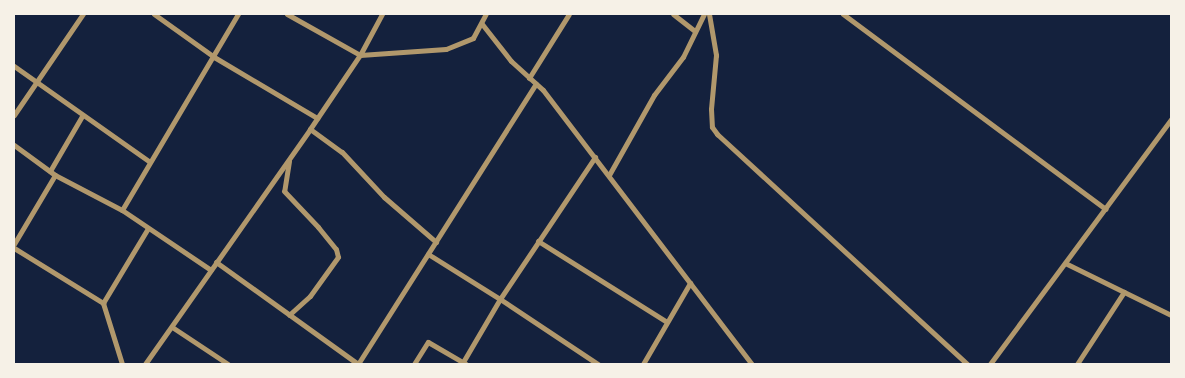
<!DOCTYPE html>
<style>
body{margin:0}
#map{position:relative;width:1185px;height:378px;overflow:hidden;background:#14213d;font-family:Inter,sans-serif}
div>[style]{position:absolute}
.minor>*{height:5px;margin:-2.5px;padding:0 2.5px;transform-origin:2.5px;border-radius:2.5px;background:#b1986c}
span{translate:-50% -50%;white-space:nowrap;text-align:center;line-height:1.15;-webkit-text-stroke:4px #f6f1e7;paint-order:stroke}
.frame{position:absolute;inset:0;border:15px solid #f6f1e7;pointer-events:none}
</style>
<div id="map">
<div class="minor">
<i style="left:154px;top:14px;width:74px;rotate:35.6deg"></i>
<i style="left:214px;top:57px;width:120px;rotate:30.6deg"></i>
<i style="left:287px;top:14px;width:84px;rotate:29.3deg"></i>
<i style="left:360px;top:55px;width:86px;rotate:-4deg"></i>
<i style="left:446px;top:49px;width:29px;rotate:-22deg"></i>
<i style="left:473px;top:38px;width:27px;rotate:-62deg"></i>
<i style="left:673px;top:14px;width:28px;rotate:38deg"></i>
<i style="left:709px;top:14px;width:42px;rotate:80.3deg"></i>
<i style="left:716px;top:55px;width:54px;rotate:95.3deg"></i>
<i style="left:711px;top:109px;width:18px;rotate:87deg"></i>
<i style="left:712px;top:127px;width:9px;rotate:54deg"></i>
<i style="left:717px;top:134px;width:340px;rotate:42.6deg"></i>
<i style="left:843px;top:14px;width:327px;rotate:36.6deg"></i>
<i style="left:482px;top:24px;width:47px;rotate:51.9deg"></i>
<i style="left:511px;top:61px;width:43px;rotate:42.2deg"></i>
<i style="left:543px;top:90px;width:345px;rotate:52.7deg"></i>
<i style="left:14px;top:66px;width:166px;rotate:35.2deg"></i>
<i style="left:529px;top:78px;width:75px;rotate:-58deg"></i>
<i style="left:14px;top:115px;width:122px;rotate:-55.7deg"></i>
<i style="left:310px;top:129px;width:39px;rotate:36deg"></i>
<i style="left:342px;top:152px;width:62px;rotate:47deg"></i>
<i style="left:384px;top:197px;width:69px;rotate:40.9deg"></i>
<i style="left:14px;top:145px;width:51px;rotate:36.2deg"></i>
<i style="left:55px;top:175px;width:76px;rotate:27.6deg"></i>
<i style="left:122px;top:210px;width:107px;rotate:34deg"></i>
<i style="left:289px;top:161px;width:30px;rotate:99deg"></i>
<i style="left:284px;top:191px;width:50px;rotate:46.6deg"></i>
<i style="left:318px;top:227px;width:28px;rotate:51deg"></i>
<i style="left:336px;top:249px;width:8px;rotate:76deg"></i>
<i style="left:338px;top:257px;width:48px;rotate:125.7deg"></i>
<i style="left:310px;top:296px;width:28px;rotate:138deg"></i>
<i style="left:50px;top:171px;width:64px;rotate:-59.8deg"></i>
<i style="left:609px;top:175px;width:92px;rotate:-60.6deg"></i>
<i style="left:654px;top:95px;width:48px;rotate:-52.7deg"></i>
<i style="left:683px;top:57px;width:48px;rotate:-64deg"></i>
<i style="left:122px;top:210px;width:228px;rotate:-59.4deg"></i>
<i style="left:538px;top:241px;width:152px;rotate:32.1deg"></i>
<i style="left:14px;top:244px;width:80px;rotate:-59.3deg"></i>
<i style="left:14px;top:248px;width:105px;rotate:31.7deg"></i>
<i style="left:103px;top:303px;width:64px;rotate:72.7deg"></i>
<i style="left:428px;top:254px;width:85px;rotate:32deg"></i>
<i style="left:500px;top:299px;width:171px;rotate:-56.2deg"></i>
<i style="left:216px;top:262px;width:175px;rotate:35.7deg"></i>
<i style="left:1065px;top:263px;width:118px;rotate:26.1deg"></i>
<i style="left:103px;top:303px;width:87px;rotate:-59deg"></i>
<i style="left:172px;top:327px;width:67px;rotate:33.5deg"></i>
<i style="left:463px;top:362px;width:73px;rotate:-59.6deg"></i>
<i style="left:500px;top:299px;width:118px;rotate:33.6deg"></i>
<i style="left:145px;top:364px;width:287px;rotate:-54.9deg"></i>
<i style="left:310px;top:129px;width:89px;rotate:-56deg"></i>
<i style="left:360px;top:55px;width:47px;rotate:-61.8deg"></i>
<i style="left:358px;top:364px;width:332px;rotate:-57.6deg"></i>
<i style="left:414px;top:364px;width:26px;rotate:-58deg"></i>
<i style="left:428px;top:342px;width:44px;rotate:30.1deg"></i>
<i style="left:643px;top:364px;width:94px;rotate:-59.9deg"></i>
<i style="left:990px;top:364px;width:305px;rotate:-53.5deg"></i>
<i style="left:1077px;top:364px;width:86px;rotate:-56.9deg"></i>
</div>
<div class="frame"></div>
</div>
